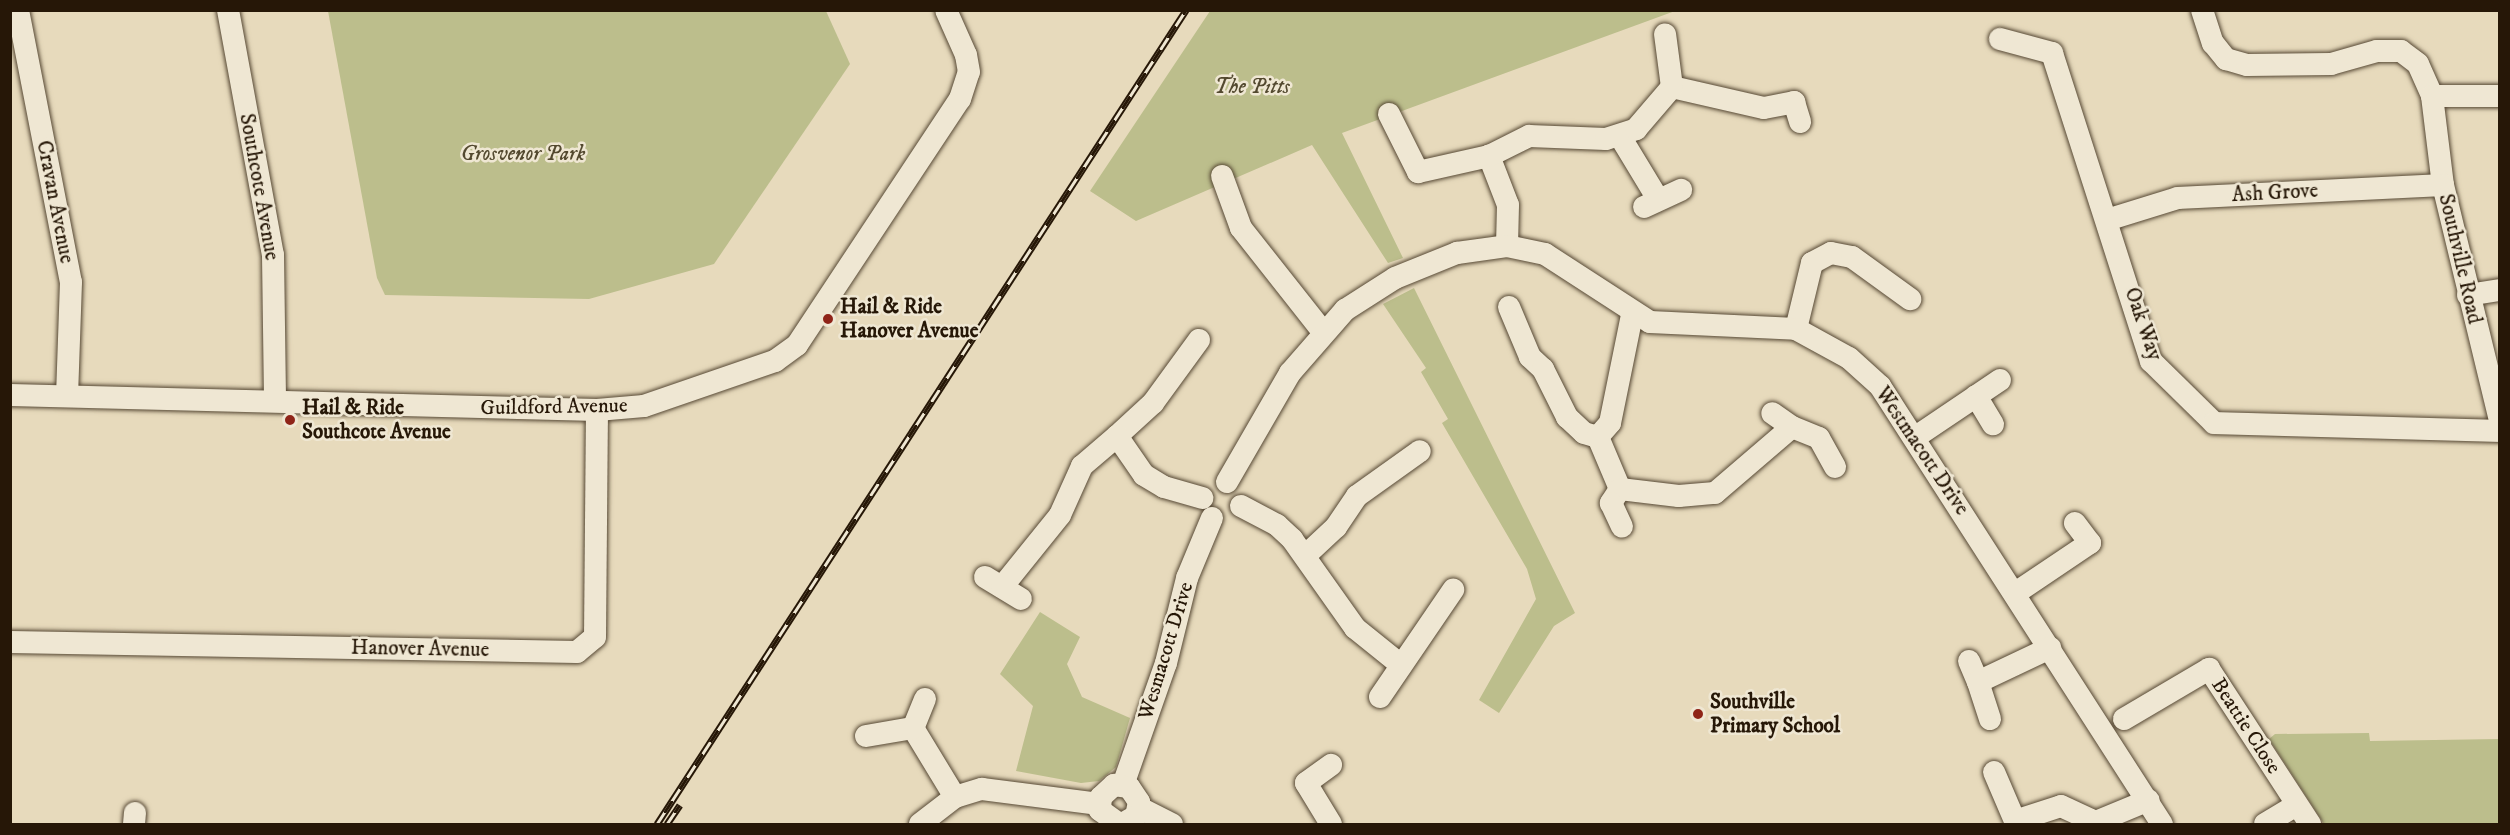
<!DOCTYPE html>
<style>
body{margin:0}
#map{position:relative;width:2510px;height:835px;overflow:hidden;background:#e7dabc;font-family:"IM FELL DW Pica",serif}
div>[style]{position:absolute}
.green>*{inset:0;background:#bcbe8c}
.roads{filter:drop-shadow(0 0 2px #564834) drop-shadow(0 0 2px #564834)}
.minor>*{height:22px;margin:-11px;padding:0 11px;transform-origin:11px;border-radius:11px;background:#efe7d3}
.rail>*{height:7px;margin-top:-3.5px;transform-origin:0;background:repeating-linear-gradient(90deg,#efe7d3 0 14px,#261707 0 28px);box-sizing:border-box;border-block:2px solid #261707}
.dots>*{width:16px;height:16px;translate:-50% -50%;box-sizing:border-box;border:3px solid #efe7d3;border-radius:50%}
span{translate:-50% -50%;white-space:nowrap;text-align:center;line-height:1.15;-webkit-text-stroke:5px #efe7d3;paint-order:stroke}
.park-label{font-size:21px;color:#53492f;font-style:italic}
.street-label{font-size:21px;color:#261707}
.poi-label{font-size:21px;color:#261707;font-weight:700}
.left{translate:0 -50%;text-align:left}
.frame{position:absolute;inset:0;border:12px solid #261707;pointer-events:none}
</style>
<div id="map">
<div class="green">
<i style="clip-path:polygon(328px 11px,826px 11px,850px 64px,714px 264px,589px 299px,385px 295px,377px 278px)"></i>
<i style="clip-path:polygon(1210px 11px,1675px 11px,1342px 133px,1403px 258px,1388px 263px,1312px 145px,1136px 221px,1090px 191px)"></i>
<i style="clip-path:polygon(1414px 288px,1575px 613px,1554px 626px,1499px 713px,1479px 700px,1536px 599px,1527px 569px,1442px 423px,1448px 419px,1421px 372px,1426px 368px,1383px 304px)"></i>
<i style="clip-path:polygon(1040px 612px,1080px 637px,1067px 664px,1082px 697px,1130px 718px,1116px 767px,1099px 781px,1081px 783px,1016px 771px,1033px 706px,1000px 674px)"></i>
<i style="clip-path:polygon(2369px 733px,2370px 741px,2499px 739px,2499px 824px,2324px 824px,2269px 739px,2275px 734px)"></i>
</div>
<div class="roads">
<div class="minor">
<i style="left:18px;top:10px;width:277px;rotate:79deg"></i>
<i style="left:71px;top:282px;width:114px;rotate:92deg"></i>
<i style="left:228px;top:10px;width:249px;rotate:79.6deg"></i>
<i style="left:273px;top:255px;width:146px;rotate:89.2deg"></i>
<i style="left:2202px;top:10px;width:35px;rotate:72deg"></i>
<i style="left:2213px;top:43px;width:21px;rotate:51deg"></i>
<i style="left:2226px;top:59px;width:22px;rotate:16deg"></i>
<i style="left:2247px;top:65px;width:84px;rotate:-0.7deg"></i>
<i style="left:2331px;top:64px;width:48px;rotate:-15.8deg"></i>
<i style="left:2377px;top:51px;width:24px"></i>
<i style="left:2401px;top:51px;width:21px;rotate:37deg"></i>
<i style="left:2418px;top:64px;width:35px;rotate:66deg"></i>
<i style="left:2432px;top:96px;width:90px;rotate:83deg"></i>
<i style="left:2443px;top:185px;width:242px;rotate:76.4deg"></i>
<i style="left:2000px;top:39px;width:54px;rotate:15.1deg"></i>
<i style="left:2052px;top:53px;width:324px;rotate:72.2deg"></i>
<i style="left:2151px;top:361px;width:88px;rotate:44.5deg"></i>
<i style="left:2214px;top:423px;width:286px;rotate:1.6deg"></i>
<i style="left:1672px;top:87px;width:94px;rotate:12.9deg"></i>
<i style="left:1764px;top:108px;width:31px;rotate:-11deg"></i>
<i style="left:1794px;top:102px;width:21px;rotate:73deg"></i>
<i style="left:2432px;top:96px;width:68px"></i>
<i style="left:1389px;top:114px;width:65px;rotate:63.4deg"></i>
<i style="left:1418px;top:172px;width:73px;rotate:-12.7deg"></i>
<i style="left:1621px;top:138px;width:71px;rotate:58.8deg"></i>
<i style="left:1222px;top:176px;width:55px;rotate:69.9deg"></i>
<i style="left:1241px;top:228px;width:132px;rotate:51.7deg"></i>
<i style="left:1644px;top:207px;width:41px;rotate:-24.7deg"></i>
<i style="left:2110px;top:219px;width:71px;rotate:-17.2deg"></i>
<i style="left:2178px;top:198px;width:265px;rotate:-2.8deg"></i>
<i style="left:1507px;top:246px;width:41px;rotate:-88.6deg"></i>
<i style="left:1508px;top:205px;width:53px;rotate:-111.2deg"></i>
<i style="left:1489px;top:156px;width:45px;rotate:-26.6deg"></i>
<i style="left:1529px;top:136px;width:77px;rotate:2.2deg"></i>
<i style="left:1606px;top:139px;width:32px;rotate:-18deg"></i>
<i style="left:1636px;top:129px;width:55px;rotate:-49.4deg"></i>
<i style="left:1672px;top:87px;width:53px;rotate:-97.5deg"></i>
<i style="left:2468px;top:295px;width:32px;rotate:-9deg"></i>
<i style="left:1509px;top:307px;width:54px;rotate:67.2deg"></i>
<i style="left:1530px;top:357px;width:18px;rotate:43deg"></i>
<i style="left:1543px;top:369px;width:54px;rotate:63.4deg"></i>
<i style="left:1567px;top:417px;width:23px;rotate:43deg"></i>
<i style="left:1584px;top:433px;width:15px;rotate:16deg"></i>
<i style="left:1632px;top:315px;width:110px;rotate:101.5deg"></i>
<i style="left:1610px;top:423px;width:18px;rotate:131deg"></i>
<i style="left:1598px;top:437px;width:56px;rotate:67.1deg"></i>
<i style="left:1620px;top:489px;width:59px;rotate:6.8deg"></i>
<i style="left:1679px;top:496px;width:36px;rotate:-5deg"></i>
<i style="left:1715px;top:493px;width:101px;rotate:-40.6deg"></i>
<i style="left:1792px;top:427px;width:24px;rotate:-145deg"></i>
<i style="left:1796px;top:329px;width:68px;rotate:-76.4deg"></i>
<i style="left:1812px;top:263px;width:21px;rotate:-28deg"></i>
<i style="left:1831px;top:253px;width:21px;rotate:11deg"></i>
<i style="left:1852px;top:257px;width:72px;rotate:35.9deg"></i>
<i style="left:10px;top:395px;width:587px;rotate:1.46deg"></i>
<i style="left:597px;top:410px;width:47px;rotate:-4.9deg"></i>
<i style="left:644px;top:406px;width:139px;rotate:-19deg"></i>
<i style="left:775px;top:361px;width:27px;rotate:-36deg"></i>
<i style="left:797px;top:345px;width:295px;rotate:-56.5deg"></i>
<i style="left:960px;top:99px;width:28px;rotate:-72deg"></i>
<i style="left:969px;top:72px;width:17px;rotate:-100deg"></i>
<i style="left:966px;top:55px;width:49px;rotate:-114deg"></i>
<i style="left:1976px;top:396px;width:33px;rotate:59deg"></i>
<i style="left:1792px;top:427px;width:29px;rotate:22deg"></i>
<i style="left:1819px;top:438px;width:33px;rotate:61deg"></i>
<i style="left:1117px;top:436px;width:49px;rotate:-42.5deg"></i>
<i style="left:1153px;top:403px;width:78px;rotate:-53.9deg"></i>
<i style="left:1917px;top:436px;width:100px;rotate:-34deg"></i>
<i style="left:1227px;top:482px;width:126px;rotate:-60deg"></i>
<i style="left:1290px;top:373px;width:84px;rotate:-48.9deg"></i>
<i style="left:1345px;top:310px;width:59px;rotate:-32.6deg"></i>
<i style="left:1395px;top:278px;width:67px;rotate:-22deg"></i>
<i style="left:1457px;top:253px;width:50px;rotate:-8deg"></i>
<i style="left:1507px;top:246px;width:39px;rotate:12deg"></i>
<i style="left:1545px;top:254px;width:125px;rotate:32.9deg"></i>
<i style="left:1650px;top:322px;width:146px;rotate:2.7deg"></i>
<i style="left:1796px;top:329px;width:60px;rotate:28.7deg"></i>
<i style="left:1849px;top:358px;width:42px;rotate:42.1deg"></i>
<i style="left:1880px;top:386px;width:521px;rotate:57.23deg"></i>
<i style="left:1620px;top:489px;width:17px;rotate:123deg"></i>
<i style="left:1611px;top:503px;width:26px;rotate:65deg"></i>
<i style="left:1241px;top:506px;width:41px;rotate:27.8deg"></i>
<i style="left:1277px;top:525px;width:21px;rotate:43deg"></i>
<i style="left:1292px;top:539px;width:109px;rotate:54.7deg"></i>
<i style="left:1355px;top:628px;width:59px;rotate:38.8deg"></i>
<i style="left:1306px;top:555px;width:41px;rotate:-43deg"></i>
<i style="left:1336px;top:527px;width:37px;rotate:-56deg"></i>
<i style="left:1357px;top:496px;width:77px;rotate:-35.5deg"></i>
<i style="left:985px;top:577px;width:42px;rotate:31.4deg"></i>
<i style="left:1002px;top:587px;width:92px;rotate:-51.1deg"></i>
<i style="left:1060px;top:515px;width:54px;rotate:-65.8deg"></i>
<i style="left:1082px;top:466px;width:46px;rotate:-40.6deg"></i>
<i style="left:1117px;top:436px;width:47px;rotate:55.3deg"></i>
<i style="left:1144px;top:475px;width:23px;rotate:31deg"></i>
<i style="left:1164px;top:487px;width:40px;rotate:16deg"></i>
<i style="left:2017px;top:592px;width:88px;rotate:-33.9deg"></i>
<i style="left:2090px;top:543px;width:25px;rotate:-127deg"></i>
<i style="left:10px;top:642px;width:567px;rotate:1.01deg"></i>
<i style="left:577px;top:652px;width:23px;rotate:-40deg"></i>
<i style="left:595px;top:637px;width:227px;rotate:-89.5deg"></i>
<i style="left:1969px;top:661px;width:23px;rotate:67deg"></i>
<i style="left:1978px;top:682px;width:80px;rotate:-25.3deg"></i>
<i style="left:1978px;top:682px;width:39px;rotate:72deg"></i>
<i style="left:1380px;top:697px;width:130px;rotate:-55.7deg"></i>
<i style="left:925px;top:699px;width:31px;rotate:112deg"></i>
<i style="left:913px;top:728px;width:81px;rotate:58.7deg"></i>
<i style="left:2124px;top:719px;width:99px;rotate:-30.5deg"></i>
<i style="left:2209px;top:669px;width:185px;rotate:56.9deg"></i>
<i style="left:866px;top:736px;width:48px;rotate:-9.7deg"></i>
<i style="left:1994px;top:772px;width:53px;rotate:66.8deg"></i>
<i style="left:2015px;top:821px;width:48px;rotate:-18.1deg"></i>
<i style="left:2061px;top:806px;width:38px;rotate:25deg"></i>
<i style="left:2096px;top:822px;width:57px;rotate:-22.5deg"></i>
<i style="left:1123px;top:785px;width:129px;rotate:-70.6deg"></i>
<i style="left:1166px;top:663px;width:88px;rotate:-76.1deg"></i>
<i style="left:1187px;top:578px;width:65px;rotate:-67.4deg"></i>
<i style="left:1140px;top:808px;width:36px;rotate:27deg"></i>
<i style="left:134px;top:824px;width:11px;rotate:-85deg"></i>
<i style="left:920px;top:824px;width:44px;rotate:-37.6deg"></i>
<i style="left:955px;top:797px;width:28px;rotate:-17deg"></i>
<i style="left:982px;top:789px;width:118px;rotate:7.3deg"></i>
<i style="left:1119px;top:824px;width:24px;rotate:-144deg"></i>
<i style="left:1100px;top:810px;width:13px;rotate:-86deg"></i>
<i style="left:1101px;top:797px;width:18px;rotate:-43deg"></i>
<i style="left:1114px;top:785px;width:15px;rotate:8deg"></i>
<i style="left:1129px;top:787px;width:18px;rotate:56deg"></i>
<i style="left:1139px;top:802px;width:14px;rotate:102deg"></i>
<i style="left:1136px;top:816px;width:16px;rotate:150deg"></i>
<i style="left:1331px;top:824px;width:48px;rotate:-121.4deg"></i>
<i style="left:1306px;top:783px;width:31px;rotate:-36deg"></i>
<i style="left:2265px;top:824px;width:37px;rotate:-31deg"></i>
</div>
</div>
<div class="rail">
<i style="left:657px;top:824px;width:971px;rotate:-56.98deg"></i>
<i style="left:667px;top:824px;width:23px;rotate:-56deg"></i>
</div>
<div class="dots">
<i style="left:828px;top:319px;background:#8f2418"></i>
<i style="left:290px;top:420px;background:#8f2418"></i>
<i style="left:1698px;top:714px;background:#8f2418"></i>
</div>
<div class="park-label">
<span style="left:1252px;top:87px">The Pitts</span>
<span style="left:523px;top:154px">Grosvenor Park</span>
</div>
<div class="street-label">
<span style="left:259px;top:187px;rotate:80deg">Southcote Avenue</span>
<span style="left:2275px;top:193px;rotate:-3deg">Ash Grove</span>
<span style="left:55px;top:202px;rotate:79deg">Cravan Avenue</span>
<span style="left:2460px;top:259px;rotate:77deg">Southville Road</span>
<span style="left:2143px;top:324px;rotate:71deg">Oak Way</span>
<span style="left:554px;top:407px;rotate:-1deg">Guildford Avenue</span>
<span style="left:1922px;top:451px;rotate:56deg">Westmacott Drive</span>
<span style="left:420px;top:649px;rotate:1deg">Hanover Avenue</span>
<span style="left:1166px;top:651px;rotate:-73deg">Wesmacott Drive</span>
<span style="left:2246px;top:726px;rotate:57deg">Beattie Close</span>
</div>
<div class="poi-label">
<span class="left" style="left:840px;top:319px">Hail &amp; Ride<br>Hanover Avenue</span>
<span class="left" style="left:302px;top:420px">Hail &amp; Ride<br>Southcote Avenue</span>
<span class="left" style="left:1710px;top:714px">Southville<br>Primary School</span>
</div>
<div class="frame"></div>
</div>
